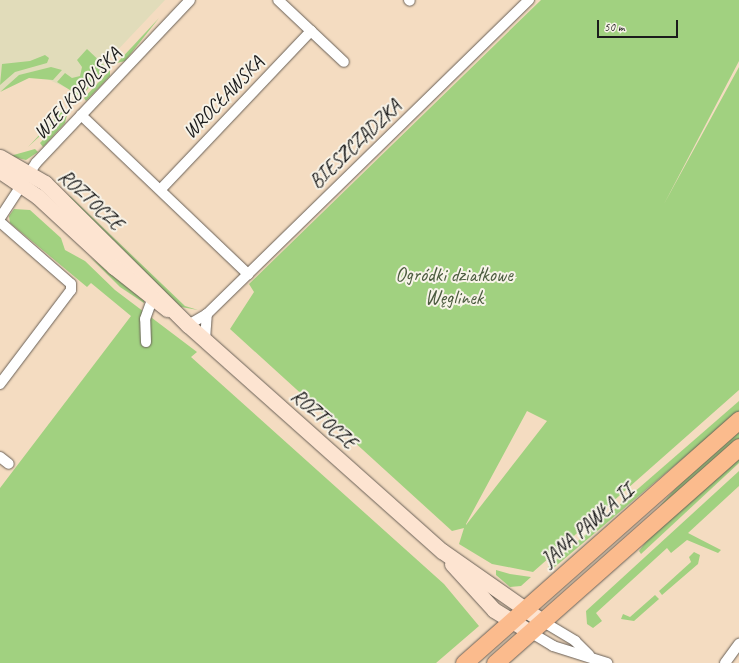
<!DOCTYPE html>
<meta charset="utf-8">
<style>
body{margin:0}
#map{position:relative;width:739px;height:663px;overflow:hidden;background:#f4dcc1;font-family:Caveat,sans-serif}
div>[style]{position:absolute}
.built>*{inset:0;background:#e1dcba}
.green>*{inset:0;background:#a1d180}
.roads{filter:drop-shadow(0 0 1px #685f56) drop-shadow(0 0 1px #685f56)}
.street>*{height:10px;margin:-5px;padding:0 5px;transform-origin:5px;border-radius:5px;background:#fff}
.secondary>*{height:15px;margin:-7.5px;padding:0 7.5px;transform-origin:7.5px;border-radius:7.5px;background:#fde4d1}
.primary>*{height:17px;margin:-8.5px;padding:0 8.5px;transform-origin:8.5px;border-radius:8.5px;background:#fbbb8d}
span{translate:-50% -50%;white-space:nowrap;text-align:center;line-height:1.15;-webkit-text-stroke:4px #f7f3e8;paint-order:stroke}
.street-label{font-size:20px;color:#1c1c1c}
.park-label{font-size:20px;color:#4b5b3f}
.scale{position:absolute;left:597px;top:20px;width:81px;height:18px;box-sizing:border-box;border:2px solid #1c1c1c;border-top:0;padding-left:5px;font-size:12px;line-height:14px;white-space:nowrap;color:#1c1c1c;-webkit-text-stroke:3px #f7f3e8;paint-order:stroke}
</style>
<div id="map">
<div class="built">
<i style="clip-path:polygon(0 0,165px 0,77px 93px,39px 75px,22px 79px,0 91px)"></i>
</div>
<div class="green">
<i style="clip-path:polygon(evenodd,541px 0,739px 0,739px 61px,664px 204px,739px 67px,739px 390px,533px 572px,492px 564px,459px 544px,464px 528px,452px 531px,230px 329px,254px 292px,249px 284px,541px 0,527px 411px,547px 421px,466px 525px,466px 524px,527px 411px)"></i>
<i style="clip-path:polygon(159px 18px,125px 61px,117px 63px)"></i>
<i style="clip-path:polygon(87px 49px,107px 68px,85px 92px,78px 95px,57px 82px,65px 73px,72px 78px,80px 76px,82px 67px,77px 60px)"></i>
<i style="clip-path:polygon(45px 55px,49px 58px,47px 63px,15px 72px,0 85px,2px 64px,30px 61px)"></i>
<i style="clip-path:polygon(51px 67px,62px 70px,53px 80px,29px 78px,0 92px,19px 75px)"></i>
<i style="clip-path:polygon(110px 70px,110px 76px,86px 101px,84px 98px)"></i>
<i style="clip-path:polygon(59px 103px,66px 112px,28px 147px,63px 110px)"></i>
<i style="clip-path:polygon(67px 115px,65px 123px,43px 147px,40px 143px)"></i>
<i style="clip-path:polygon(35px 149px,38px 152px,26px 160px,10px 156px)"></i>
<i style="clip-path:polygon(57px 189px,71px 197px,185px 306px,198px 310px,181px 307px)"></i>
<i style="clip-path:polygon(14px 209px,30px 210px,61px 238px,65px 250px,85px 261px,115px 290px,197px 352px,191px 357px,444px 584px,479px 626px,436px 663px,0 663px,0 488px,131px 316px,91px 283px,87px 287px,10px 223px,9px 216px)"></i>
<i style="clip-path:polygon(90px 257px,144px 300px,144px 303px,120px 287px)"></i>
<i style="clip-path:polygon(739px 401px,739px 411px,550px 571px,548px 567px)"></i>
<i style="clip-path:polygon(739px 428px,739px 439px,658px 508px,694px 468px)"></i>
<i style="clip-path:polygon(739px 455px,739px 463px,641px 554px,639px 551px,651px 535px)"></i>
<i style="clip-path:polygon(739px 471px,739px 486px,688px 533px,721px 550px,718px 553px,687px 540px,671px 553px,667px 548px,596px 613px,602px 621px,593px 628px,587px 624px,586px 611px)"></i>
<i style="clip-path:polygon(694px 552px,700px 555px,698px 564px,662px 595px,659px 591px,691px 562px,689px 557px)"></i>
<i style="clip-path:polygon(496px 570px,510px 574px,531px 577px,521px 586px,510px 587px,496px 575px)"></i>
<i style="clip-path:polygon(655px 595px,659px 599px,634px 621px,621px 619px,623px 614px,630px 617px)"></i>
</div>
<div class="roads">
<div class="street">
<i style="left:409px;top:0;width:1px;rotate:45deg"></i>
<i style="left:311px;top:31px;width:45px;rotate:43.2deg"></i>
<i style="left:81px;top:115px;width:231px;rotate:43.6deg"></i>
<i style="left:161px;top:189px;width:218px;rotate:-46.5deg"></i>
<i style="left:311px;top:31px;width:45px;rotate:-136.8deg"></i>
<i style="left:0;top:218px;width:66px;rotate:-56.8deg"></i>
<i style="left:36px;top:163px;width:224px;rotate:-46.6deg"></i>
<i style="left:0;top:222px;width:94px;rotate:41.1deg"></i>
<i style="left:71px;top:284px;width:6px;rotate:90deg"></i>
<i style="left:71px;top:290px;width:118px;rotate:127.1deg"></i>
<i style="left:188px;top:325px;width:22px;rotate:-30deg"></i>
<i style="left:207px;top:314px;width:450px;rotate:-44.3deg"></i>
<i style="left:205px;top:340px;width:26px;rotate:-86deg"></i>
<i style="left:146px;top:342px;width:23px;rotate:-92deg"></i>
<i style="left:145px;top:319px;width:20px;rotate:-70deg"></i>
<i style="left:0;top:457px;width:11px;rotate:38deg"></i>
<i style="left:542px;top:621px;width:39px;rotate:31deg"></i>
<i style="left:575px;top:641px;width:20px;rotate:45deg"></i>
<i style="left:530px;top:632px;width:27px;rotate:31deg"></i>
<i style="left:553px;top:646px;width:57px;rotate:17.5deg"></i>
<i style="left:725px;top:663px;width:24px;rotate:-54deg"></i>
</div>
<div class="secondary">
<i style="left:0;top:157px;width:52px;rotate:30deg"></i>
<i style="left:45px;top:183px;width:202px;rotate:44.8deg"></i>
<i style="left:188px;top:325px;width:340px;rotate:41.7deg"></i>
<i style="left:442px;top:551px;width:122px;rotate:35deg"></i>
<i style="left:0;top:171px;width:45px;rotate:34deg"></i>
<i style="left:37px;top:196px;width:105px;rotate:42.7deg"></i>
<i style="left:114px;top:267px;width:68px;rotate:38.4deg"></i>
<i style="left:452px;top:564px;width:62px;rotate:47.6deg"></i>
<i style="left:494px;top:610px;width:42px;rotate:31.4deg"></i>
</div>
<div class="primary">
<i style="left:464px;top:663px;width:367px;rotate:-41.5deg"></i>
<i style="left:495px;top:663px;width:326px;rotate:-41.5deg"></i>
</div>
</div>
<div class="street-label">
<span style="left:77px;top:93px;rotate:-47deg">WIELKOPOLSKA</span>
<span style="left:223px;top:97px;rotate:-46deg">WROCŁAWSKA</span>
<span style="left:355px;top:144px;rotate:-44deg">BIESZCZADZKA</span>
<span style="left:91px;top:200px;rotate:43deg">ROZTOCZE</span>
<span style="left:324px;top:419px;rotate:42deg">ROZTOCZE</span>
<span style="left:587px;top:525px;rotate:-41deg">JANA PAWŁA II</span>
</div>
<div class="park-label">
<span style="left:454px;top:286px">Ogródki działkowe<br>Węglinek</span>
</div>
<div class="scale">50 m</div>
</div>
